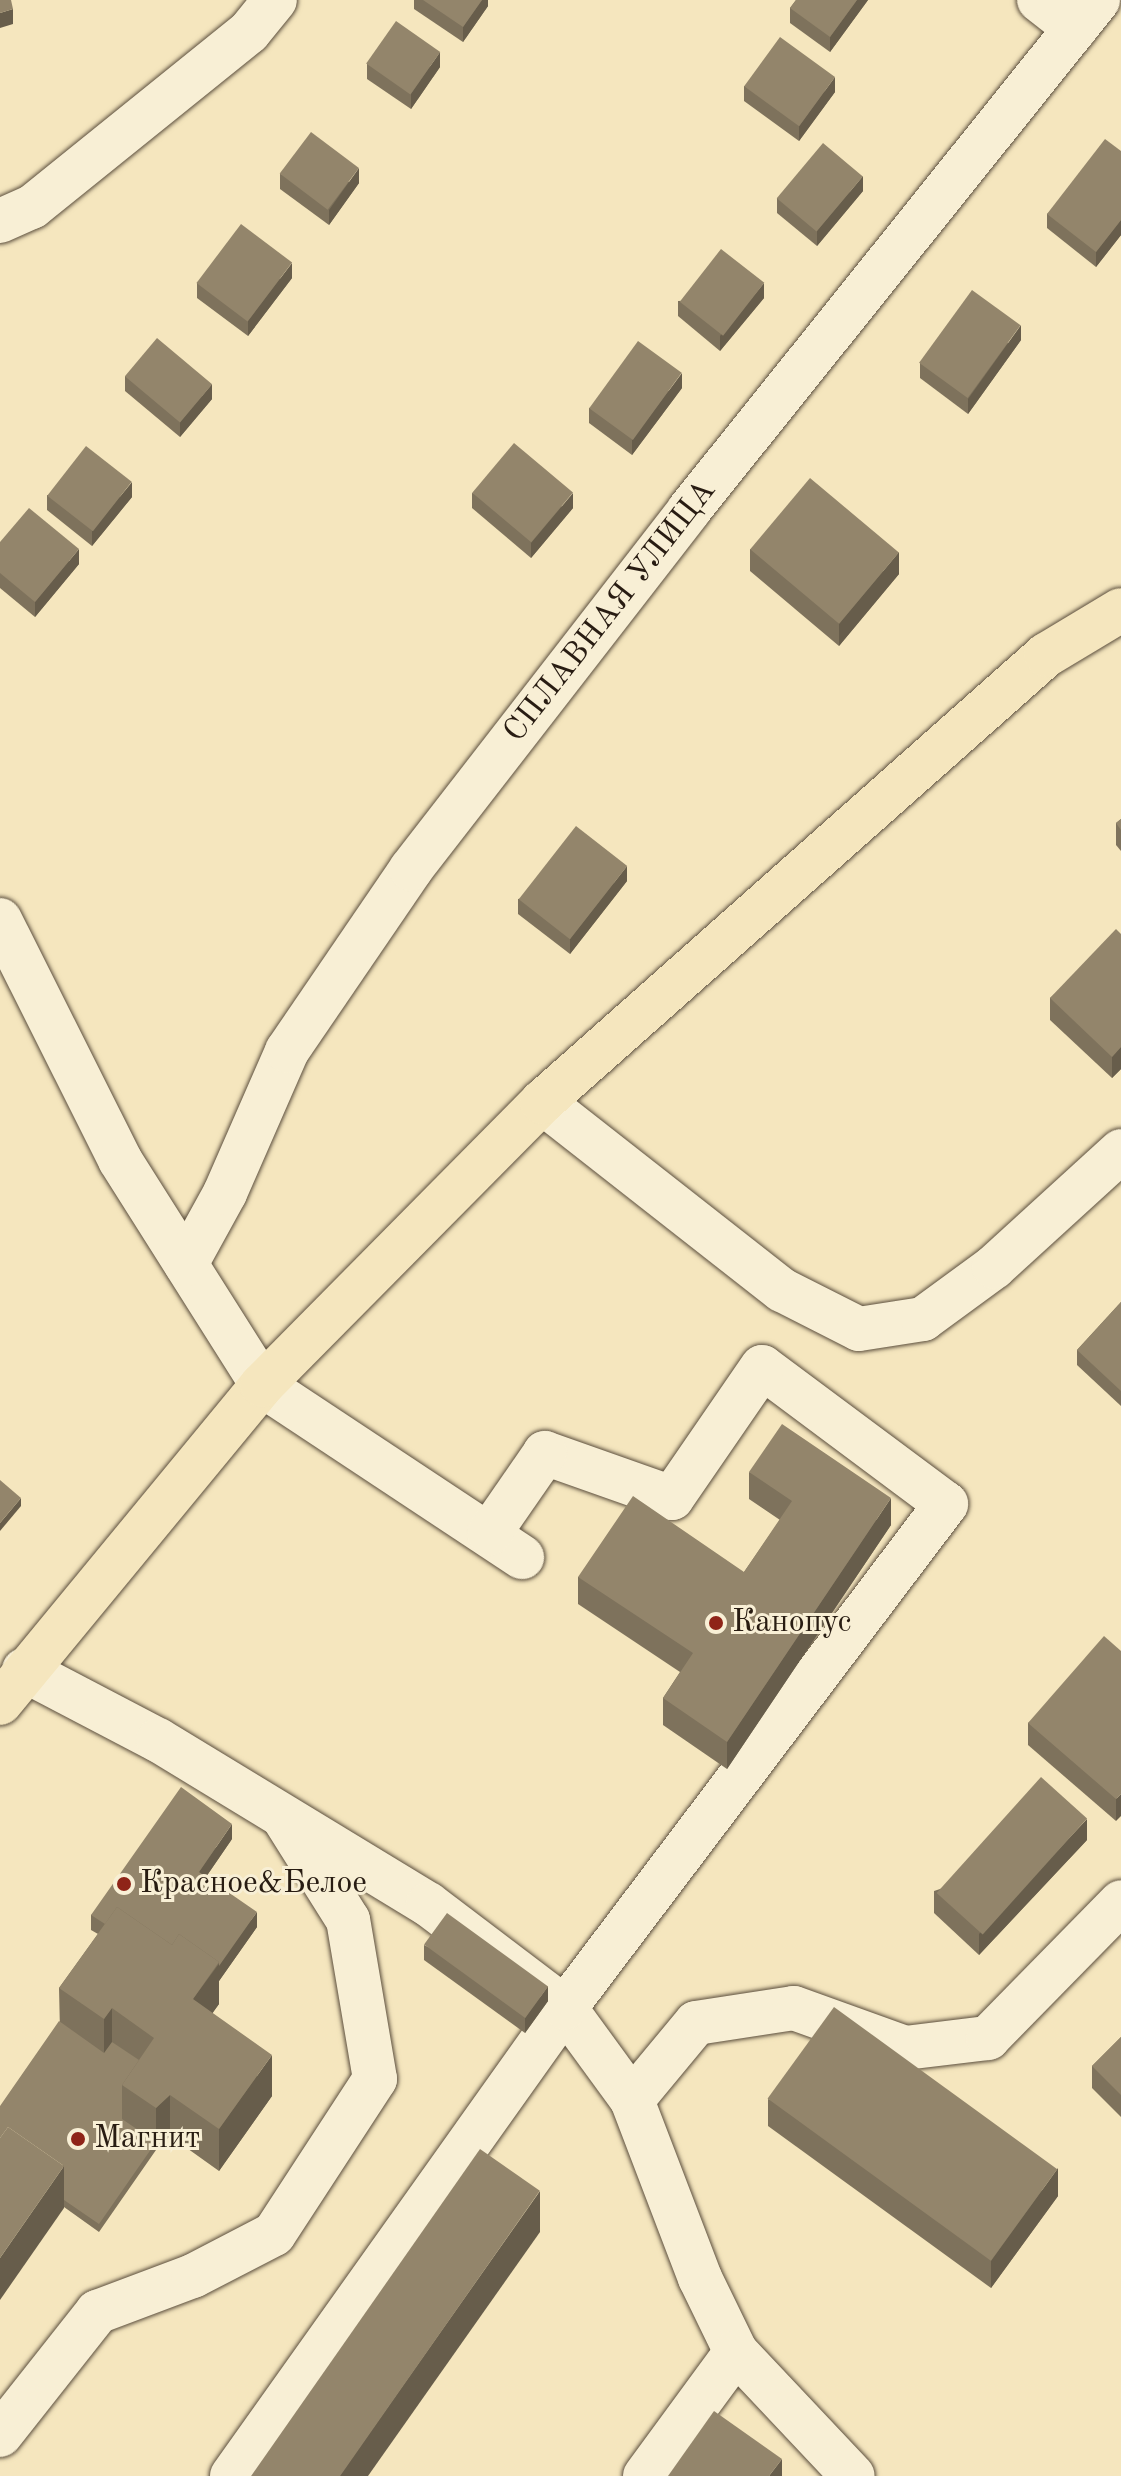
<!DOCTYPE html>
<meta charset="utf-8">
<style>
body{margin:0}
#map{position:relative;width:1121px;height:2476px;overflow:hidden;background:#f5e6be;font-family:"Old Standard TT",serif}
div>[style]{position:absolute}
.roads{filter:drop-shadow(0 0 2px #5b4e3d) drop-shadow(0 0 2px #5b4e3d)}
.minor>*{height:44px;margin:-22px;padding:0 22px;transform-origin:22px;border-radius:22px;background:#f8efd5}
.major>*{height:44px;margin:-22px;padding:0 22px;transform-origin:22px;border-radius:22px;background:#f5e6be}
.wall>*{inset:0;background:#7e725c}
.shaded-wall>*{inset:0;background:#675d4b;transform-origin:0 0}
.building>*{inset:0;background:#93856b;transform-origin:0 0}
.dots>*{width:22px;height:22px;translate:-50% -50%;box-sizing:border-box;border:4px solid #f8efd5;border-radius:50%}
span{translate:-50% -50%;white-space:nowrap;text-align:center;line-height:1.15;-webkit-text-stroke:6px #f8efd5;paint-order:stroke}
.street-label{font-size:32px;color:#281c12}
.poi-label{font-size:32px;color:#281c12}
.left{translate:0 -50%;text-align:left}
</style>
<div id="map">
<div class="roads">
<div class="minor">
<i style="left:1039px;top:0;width:46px;rotate:37.9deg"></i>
<i style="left:0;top:221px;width:35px;rotate:-24deg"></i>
<i style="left:32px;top:207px;width:279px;rotate:-38.9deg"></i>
<i style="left:249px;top:32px;width:41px;rotate:-50.9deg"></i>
<i style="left:0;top:920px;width:268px;rotate:63.4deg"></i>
<i style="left:120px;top:1160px;width:266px;rotate:57.7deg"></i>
<i style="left:262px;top:1385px;width:312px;rotate:33.5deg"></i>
<i style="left:542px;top:1102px;width:305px;rotate:38.1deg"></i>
<i style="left:782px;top:1290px;width:86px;rotate:26.9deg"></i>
<i style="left:859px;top:1329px;width:65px;rotate:-8.9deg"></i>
<i style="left:923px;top:1319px;width:88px;rotate:-36.2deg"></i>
<i style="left:994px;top:1267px;width:172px;rotate:-42.4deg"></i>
<i style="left:186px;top:1264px;width:81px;rotate:-61.2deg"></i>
<i style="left:225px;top:1193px;width:155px;rotate:-66.4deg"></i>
<i style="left:287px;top:1051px;width:220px;rotate:-55.7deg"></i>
<i style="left:411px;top:869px;width:454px;rotate:-52.2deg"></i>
<i style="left:689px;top:510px;width:654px;rotate:-51.27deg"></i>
<i style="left:24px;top:1670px;width:151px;rotate:27.6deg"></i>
<i style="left:158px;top:1740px;width:316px;rotate:31.3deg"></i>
<i style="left:428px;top:1904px;width:172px;rotate:37.2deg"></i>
<i style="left:565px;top:2008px;width:114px;rotate:53.9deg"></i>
<i style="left:632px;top:2100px;width:191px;rotate:69.1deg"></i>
<i style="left:700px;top:2278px;width:82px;rotate:64.1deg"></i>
<i style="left:736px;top:2352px;width:170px;rotate:46.7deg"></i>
<i style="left:632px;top:2100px;width:100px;rotate:-50.3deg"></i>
<i style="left:696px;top:2023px;width:99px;rotate:-8.7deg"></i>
<i style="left:794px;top:2008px;width:118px;rotate:19.8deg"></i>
<i style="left:905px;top:2048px;width:84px;rotate:-6.9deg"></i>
<i style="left:988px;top:2038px;width:190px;rotate:-45.6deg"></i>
<i style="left:0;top:2435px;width:157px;rotate:-51.7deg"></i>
<i style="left:97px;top:2312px;width:103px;rotate:-20.6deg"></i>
<i style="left:193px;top:2276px;width:91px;rotate:-27.4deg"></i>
<i style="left:274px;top:2234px;width:185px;rotate:-56.9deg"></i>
<i style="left:375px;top:2079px;width:161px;rotate:-99.6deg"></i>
<i style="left:348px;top:1920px;width:118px;rotate:-122.2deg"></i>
<i style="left:232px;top:2476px;width:574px;rotate:-54.57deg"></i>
<i style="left:565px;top:2008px;width:632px;rotate:-52.91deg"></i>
<i style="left:946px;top:1504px;width:229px;rotate:-143.3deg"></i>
<i style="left:762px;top:1367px;width:159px;rotate:124.5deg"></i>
<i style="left:672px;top:1498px;width:135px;rotate:-160.5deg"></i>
<i style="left:545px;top:1453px;width:98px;rotate:124.7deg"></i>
<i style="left:645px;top:2476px;width:154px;rotate:-53.7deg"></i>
</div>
<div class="major">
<i style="left:0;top:1703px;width:412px;rotate:-50.5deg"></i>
<i style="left:262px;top:1385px;width:398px;rotate:-45.3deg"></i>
<i style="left:542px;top:1102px;width:674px;rotate:-41.57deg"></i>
<i style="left:1046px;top:655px;width:87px;rotate:-31deg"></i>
</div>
</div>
<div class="wall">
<i style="clip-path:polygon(414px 0,488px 0,488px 6px,463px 42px,414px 9px)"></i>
<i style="clip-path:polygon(796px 0,868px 0,830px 52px,790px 23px,790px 8px)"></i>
<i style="clip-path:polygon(367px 64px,440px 67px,411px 109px,367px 79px)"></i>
<i style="clip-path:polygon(744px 86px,835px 92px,799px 141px,744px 101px)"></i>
<i style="clip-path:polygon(1121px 151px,1121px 235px,1096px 267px,1047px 228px,1047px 214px)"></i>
<i style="clip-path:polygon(280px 174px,359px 183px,329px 225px,280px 189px)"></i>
<i style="clip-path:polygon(863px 191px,817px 246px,777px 213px,777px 198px)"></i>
<i style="clip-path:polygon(292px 278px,248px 336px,197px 298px,197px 283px)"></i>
<i style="clip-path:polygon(764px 298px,720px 351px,678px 316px,678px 301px)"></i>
<i style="clip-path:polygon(1021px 340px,968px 414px,920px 378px,920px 363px)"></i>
<i style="clip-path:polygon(125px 376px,212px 399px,180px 437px,125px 391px)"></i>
<i style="clip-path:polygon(682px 388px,632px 455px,589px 423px,589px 408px)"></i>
<i style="clip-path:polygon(472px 493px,573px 508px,531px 558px,472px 508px)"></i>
<i style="clip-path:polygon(47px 495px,132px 497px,92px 546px,47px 510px)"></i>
<i style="clip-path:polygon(0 542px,79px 564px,35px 617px,0 588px)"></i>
<i style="clip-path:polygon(750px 549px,899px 574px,839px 646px,750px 571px)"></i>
<i style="clip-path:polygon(1121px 819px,1121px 851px,1116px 845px,1116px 823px)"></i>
<i style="clip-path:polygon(627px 881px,570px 954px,518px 914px,518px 899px)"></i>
<i style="clip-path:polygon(1121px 934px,1121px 1069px,1112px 1078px,1050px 1020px,1050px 998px)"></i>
<i style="clip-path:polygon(1121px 1302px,1121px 1406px,1077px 1365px,1077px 1350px)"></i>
<i style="clip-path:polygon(749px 1472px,891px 1525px,727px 1769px,663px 1725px,663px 1698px,680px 1672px,578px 1604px,578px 1577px,744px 1572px,780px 1520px,749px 1499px)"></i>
<i style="clip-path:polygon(1121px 1651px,1116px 1821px,1028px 1745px,1028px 1723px)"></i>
<i style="clip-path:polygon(232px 1839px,206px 1877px,257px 1927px,219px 1981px,219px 2004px,212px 2013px,272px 2096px,219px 2171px,170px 2136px,156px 2150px,99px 2232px,64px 2207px,59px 1988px,98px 1934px,91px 1930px,91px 1915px)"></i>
<i style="clip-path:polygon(1087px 1840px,979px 1955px,934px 1913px,934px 1891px)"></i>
<i style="clip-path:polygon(424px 1945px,548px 2001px,525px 2033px,424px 1960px)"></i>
<i style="clip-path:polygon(1121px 2037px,1121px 2117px,1092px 2088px,1092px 2066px)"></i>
<i style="clip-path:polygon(768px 2099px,1058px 2196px,991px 2288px,768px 2126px)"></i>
</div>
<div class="shaded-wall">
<i style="clip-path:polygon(482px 0,488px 0,488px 6px,463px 42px,463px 27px)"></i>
<i style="clip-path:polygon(857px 0,868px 0,830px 52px,830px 37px)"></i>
<i style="clip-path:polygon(13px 9px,13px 24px,0 28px,0 13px)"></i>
<i style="clip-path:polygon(440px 52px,440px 67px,411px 109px,411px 94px)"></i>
<i style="clip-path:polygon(835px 77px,835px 92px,799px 141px,799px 126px)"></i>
<i style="clip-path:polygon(359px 168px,359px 183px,329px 225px,329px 210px)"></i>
<i style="clip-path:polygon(863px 176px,863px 191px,817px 246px,817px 231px)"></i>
<i style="clip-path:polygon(1121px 220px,1121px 235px,1096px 267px,1096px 252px)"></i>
<i style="clip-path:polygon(292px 263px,292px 278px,248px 336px,248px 321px)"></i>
<i style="clip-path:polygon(764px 283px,764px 298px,720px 351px,720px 336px)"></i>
<i style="clip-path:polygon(1021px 325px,1021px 340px,968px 414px,968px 399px)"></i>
<i style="clip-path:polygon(682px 373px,682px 388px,632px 455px,632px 440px)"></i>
<i style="clip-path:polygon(212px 384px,212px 399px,180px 437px,180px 422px)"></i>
<i style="clip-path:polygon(132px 482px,132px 497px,92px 546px,92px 531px)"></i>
<i style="clip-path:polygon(573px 493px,573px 508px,531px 558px,531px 543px)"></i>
<i style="clip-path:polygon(79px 549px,79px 564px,35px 617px,35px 602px)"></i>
<i style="clip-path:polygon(899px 552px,899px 574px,839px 646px,839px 624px)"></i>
<i style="clip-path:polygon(627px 866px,627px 881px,570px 954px,570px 939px)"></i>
<i style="clip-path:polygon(1121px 1047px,1121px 1069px,1112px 1078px,1112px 1057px)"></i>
<i style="clip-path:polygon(21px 1498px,21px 1506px,0 1531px,0 1523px)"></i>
<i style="clip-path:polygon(891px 1498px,891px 1525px,727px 1769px,727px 1742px)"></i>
<i style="clip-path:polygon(1121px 1794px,1121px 1816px,1116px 1821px,1116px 1799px)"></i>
<i style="clip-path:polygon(1087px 1819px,1087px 1840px,979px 1955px,979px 1934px)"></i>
<i style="clip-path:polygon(232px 1824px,232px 1839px,199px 1887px,199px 1872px)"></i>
<i style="clip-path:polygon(257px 1912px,257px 1927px,219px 1981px,219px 2004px,193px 2041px,193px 1999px)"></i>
<i style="clip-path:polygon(548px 1986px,548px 2001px,525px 2033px,525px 2018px)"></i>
<i style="clip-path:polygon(112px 2008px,112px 2050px,104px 2061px,104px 2019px)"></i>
<i style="clip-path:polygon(272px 2055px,272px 2096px,219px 2171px,219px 2129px)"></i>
<i style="clip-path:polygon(170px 2095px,170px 2136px,156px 2150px,156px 2108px)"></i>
<i style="left:156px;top:2142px;width:8px;height:100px;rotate:90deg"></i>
<i style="clip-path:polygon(64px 2166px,64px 2208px,0 2300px,0 2258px)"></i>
<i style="clip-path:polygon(1058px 2168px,1058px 2196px,991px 2288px,991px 2261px)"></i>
<i style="clip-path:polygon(540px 2191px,540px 2232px,368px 2476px,339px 2476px)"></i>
<i style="clip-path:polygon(782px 2459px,782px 2476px,769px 2476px)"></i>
</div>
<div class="building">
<i style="clip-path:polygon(0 0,11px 0,13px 9px,0 13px)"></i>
<i style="clip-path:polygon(423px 0,482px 0,463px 27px)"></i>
<i style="clip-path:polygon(796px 0,857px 0,830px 37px,790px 8px)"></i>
<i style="left:396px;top:21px;width:54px;height:52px;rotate:35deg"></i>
<i style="left:780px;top:37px;width:68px;height:61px;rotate:36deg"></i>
<i style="left:311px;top:132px;width:60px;height:52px;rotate:37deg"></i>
<i style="clip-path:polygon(1105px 139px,1121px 151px,1121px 220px,1096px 252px,1047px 214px)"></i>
<i style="left:823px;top:143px;width:52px;height:72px;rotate:40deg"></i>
<i style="left:241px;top:224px;width:64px;height:74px;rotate:37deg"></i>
<i style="left:721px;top:249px;width:55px;height:67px;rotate:38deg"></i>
<i style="left:972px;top:290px;width:60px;height:90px;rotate:36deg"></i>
<i style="left:157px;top:338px;width:72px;height:50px;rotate:40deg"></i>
<i style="left:638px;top:341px;width:54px;height:83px;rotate:36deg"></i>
<i style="left:514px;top:443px;width:77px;height:65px;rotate:40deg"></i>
<i style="left:86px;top:446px;width:58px;height:63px;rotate:38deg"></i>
<i style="left:810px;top:478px;width:116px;height:93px;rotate:40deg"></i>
<i style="clip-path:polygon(29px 508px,79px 549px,35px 602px,0 573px,0 542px)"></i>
<i style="clip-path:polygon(1121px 819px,1121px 830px,1116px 823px)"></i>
<i style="left:576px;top:826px;width:65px;height:93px;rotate:38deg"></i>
<i style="clip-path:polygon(1116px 929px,1121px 934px,1121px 1047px,1112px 1057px,1050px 998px)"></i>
<i style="clip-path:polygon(1121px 1302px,1121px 1391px,1077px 1350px)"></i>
<i style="clip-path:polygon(782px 1424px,891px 1498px,727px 1742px,663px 1698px,693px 1653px,578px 1577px,633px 1496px,744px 1572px,792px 1501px,749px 1472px)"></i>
<i style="clip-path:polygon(0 1480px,21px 1498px,0 1523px)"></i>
<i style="clip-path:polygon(1104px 1636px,1121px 1651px,1121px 1794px,1116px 1799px,1028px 1723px)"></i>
<i style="left:1041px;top:1777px;width:62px;height:156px;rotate:42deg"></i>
<i style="clip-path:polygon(181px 1787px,232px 1824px,199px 1872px,257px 1912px,219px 1966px,219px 1962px,179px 1934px,172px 1945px,117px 1907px,105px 1924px,91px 1915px)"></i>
<i style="clip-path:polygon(117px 1907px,172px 1945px,179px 1934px,219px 1962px,193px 1999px,272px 2055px,219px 2129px,170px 2095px,156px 2108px,122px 2085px,154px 2038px,112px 2008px,104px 2019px,59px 1988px)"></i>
<i style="left:447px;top:1913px;width:125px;height:39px;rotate:36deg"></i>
<i style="left:834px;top:2007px;width:276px;height:113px;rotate:36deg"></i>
<i style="clip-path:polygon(59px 2021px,104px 2053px,112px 2042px,139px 2060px,122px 2085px,122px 2119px,156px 2142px,99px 2224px,64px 2200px,64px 2166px,8px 2127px,0 2138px,0 2106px)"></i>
<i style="clip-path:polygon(1121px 2037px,1121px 2095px,1092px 2066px)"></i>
<i style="clip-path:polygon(8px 2127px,64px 2166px,0 2258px,0 2138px)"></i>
<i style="left:480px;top:2149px;width:73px;height:400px;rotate:35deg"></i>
<i style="clip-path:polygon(714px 2411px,782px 2459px,769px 2476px,668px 2476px)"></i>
</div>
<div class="dots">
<i style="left:716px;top:1623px;background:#8f2418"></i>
<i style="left:124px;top:1884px;background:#8f2418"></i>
<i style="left:78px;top:2139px;background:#8f2418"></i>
</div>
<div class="street-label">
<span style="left:611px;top:612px;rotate:-52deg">СПЛАВНАЯ УЛИЦА</span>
</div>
<div class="poi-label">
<span class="left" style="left:732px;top:1623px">Канопус</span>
<span class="left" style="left:140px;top:1884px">Красное&amp;Белое</span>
<span class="left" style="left:94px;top:2139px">Магнит</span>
</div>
</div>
